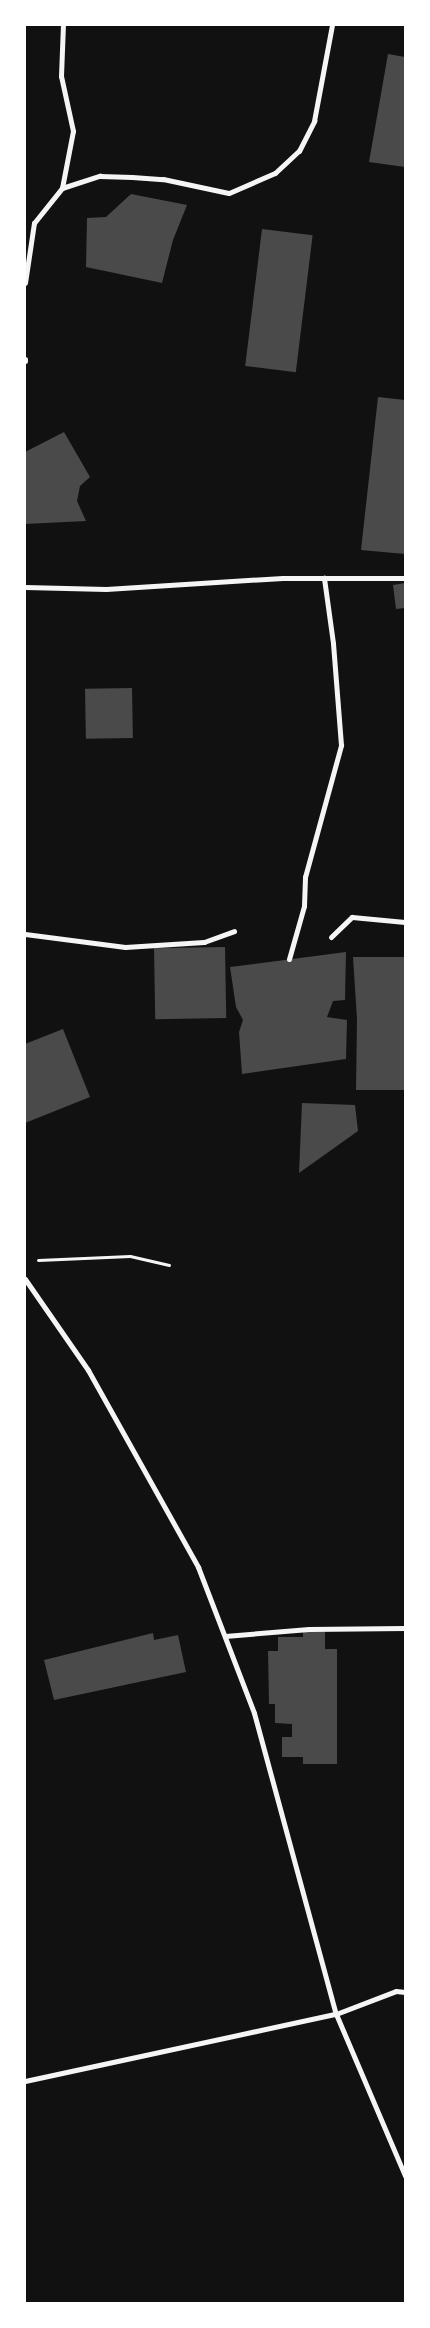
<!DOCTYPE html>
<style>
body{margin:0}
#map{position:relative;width:430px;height:2328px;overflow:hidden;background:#111;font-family:"DejaVu Sans",sans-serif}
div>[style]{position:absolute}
.building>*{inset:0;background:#4a4a4a;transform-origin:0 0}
.path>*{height:3px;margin:-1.5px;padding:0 1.5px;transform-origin:1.5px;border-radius:1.5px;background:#f5f5f5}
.minor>*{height:5px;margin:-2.5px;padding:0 2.5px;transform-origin:2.5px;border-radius:2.5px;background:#f5f5f5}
span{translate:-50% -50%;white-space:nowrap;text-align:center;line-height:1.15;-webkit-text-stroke:4px #fff;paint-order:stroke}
.frame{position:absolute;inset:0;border:26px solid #fff;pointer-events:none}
</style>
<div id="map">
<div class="building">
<i style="clip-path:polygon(388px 54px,405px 57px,405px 167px,369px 162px)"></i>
<i style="clip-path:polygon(131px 194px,187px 205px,173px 240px,162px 283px,86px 267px,87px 218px,106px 217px)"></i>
<i style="left:262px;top:229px;width:51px;height:138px;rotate:7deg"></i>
<i style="clip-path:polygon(378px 397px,405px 400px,405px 554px,361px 550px)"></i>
<i style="clip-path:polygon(64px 432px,90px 477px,80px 486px,77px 501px,86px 521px,25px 524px,25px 452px)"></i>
<i style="clip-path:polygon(405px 583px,405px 608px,396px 609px,393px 585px)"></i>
<i style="left:132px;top:688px;width:50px;height:47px;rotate:89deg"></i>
<i style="left:225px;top:947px;width:71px;height:71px;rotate:89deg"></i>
<i style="clip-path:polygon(346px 952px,345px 1000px,333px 1001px,327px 1017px,347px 1020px,346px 1059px,242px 1074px,239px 1032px,243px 1020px,236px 1007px,230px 967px)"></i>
<i style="clip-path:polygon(353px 957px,405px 957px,405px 1090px,356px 1090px,357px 1019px)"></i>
<i style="clip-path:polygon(63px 1029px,90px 1097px,25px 1123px,25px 1044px)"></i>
<i style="clip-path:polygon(302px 1103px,355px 1105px,358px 1131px,299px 1173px)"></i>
<i style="clip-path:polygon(303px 1631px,325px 1631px,325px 1649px,337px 1649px,337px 1764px,303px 1764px,303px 1757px,282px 1757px,282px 1737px,292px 1737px,292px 1724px,275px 1723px,275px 1704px,269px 1704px,268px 1651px,278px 1651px,278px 1637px,303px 1637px)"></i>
<i style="clip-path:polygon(153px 1633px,154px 1640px,178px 1635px,186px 1672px,54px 1700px,44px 1660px)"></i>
</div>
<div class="path">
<i style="left:38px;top:1260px;width:92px;rotate:-2.5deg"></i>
<i style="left:130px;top:1256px;width:40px;rotate:13deg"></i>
</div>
<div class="minor">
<i style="left:62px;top:188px;width:58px;rotate:-79.1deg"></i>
<i style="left:73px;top:131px;width:56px;rotate:-102.3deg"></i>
<i style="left:61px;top:76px;width:51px;rotate:-87.8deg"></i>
<i style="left:25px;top:283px;width:61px;rotate:-81.5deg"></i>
<i style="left:34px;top:223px;width:45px;rotate:-51.3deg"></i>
<i style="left:62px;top:188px;width:40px;rotate:-18deg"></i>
<i style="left:100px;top:176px;width:32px;rotate:2deg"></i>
<i style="left:132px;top:177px;width:31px;rotate:4deg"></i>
<i style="left:163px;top:179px;width:67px;rotate:12deg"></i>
<i style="left:229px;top:193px;width:50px;rotate:-23.5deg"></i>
<i style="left:275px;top:173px;width:33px;rotate:-43deg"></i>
<i style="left:299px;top:151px;width:34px;rotate:-63deg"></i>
<i style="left:314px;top:121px;width:98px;rotate:-79.4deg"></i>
<i style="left:25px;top:359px;width:2px;rotate:90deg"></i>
<i style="left:25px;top:587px;width:81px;rotate:1.4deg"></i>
<i style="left:106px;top:589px;width:177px;rotate:-3.6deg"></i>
<i style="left:283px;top:578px;width:122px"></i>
<i style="left:25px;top:934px;width:101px;rotate:7.4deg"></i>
<i style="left:125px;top:947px;width:79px;rotate:-3.6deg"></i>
<i style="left:204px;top:942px;width:32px;rotate:-20deg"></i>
<i style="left:331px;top:937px;width:29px;rotate:-44deg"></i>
<i style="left:352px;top:917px;width:53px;rotate:5.4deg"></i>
<i style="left:289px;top:959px;width:55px;rotate:-74.2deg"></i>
<i style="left:304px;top:906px;width:29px;rotate:-88deg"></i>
<i style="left:305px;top:877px;width:137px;rotate:-74.7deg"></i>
<i style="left:341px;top:745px;width:102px;rotate:-94.5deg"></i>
<i style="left:333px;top:643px;width:66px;rotate:-97.9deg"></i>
<i style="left:25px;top:1279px;width:111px;rotate:55.3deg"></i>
<i style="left:88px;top:1370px;width:226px;rotate:60.8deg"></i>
<i style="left:198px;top:1567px;width:156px;rotate:69deg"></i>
<i style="left:254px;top:1713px;width:312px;rotate:74.8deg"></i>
<i style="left:336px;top:2014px;width:176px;rotate:66.9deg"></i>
<i style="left:225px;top:1636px;width:84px;rotate:-4.8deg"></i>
<i style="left:309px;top:1629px;width:96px;rotate:-0.6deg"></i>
<i style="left:25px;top:2081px;width:318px;rotate:-12.2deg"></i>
<i style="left:336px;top:2014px;width:64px;rotate:-21deg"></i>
<i style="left:396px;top:1991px;width:9px;rotate:6deg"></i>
</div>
<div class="frame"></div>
</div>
